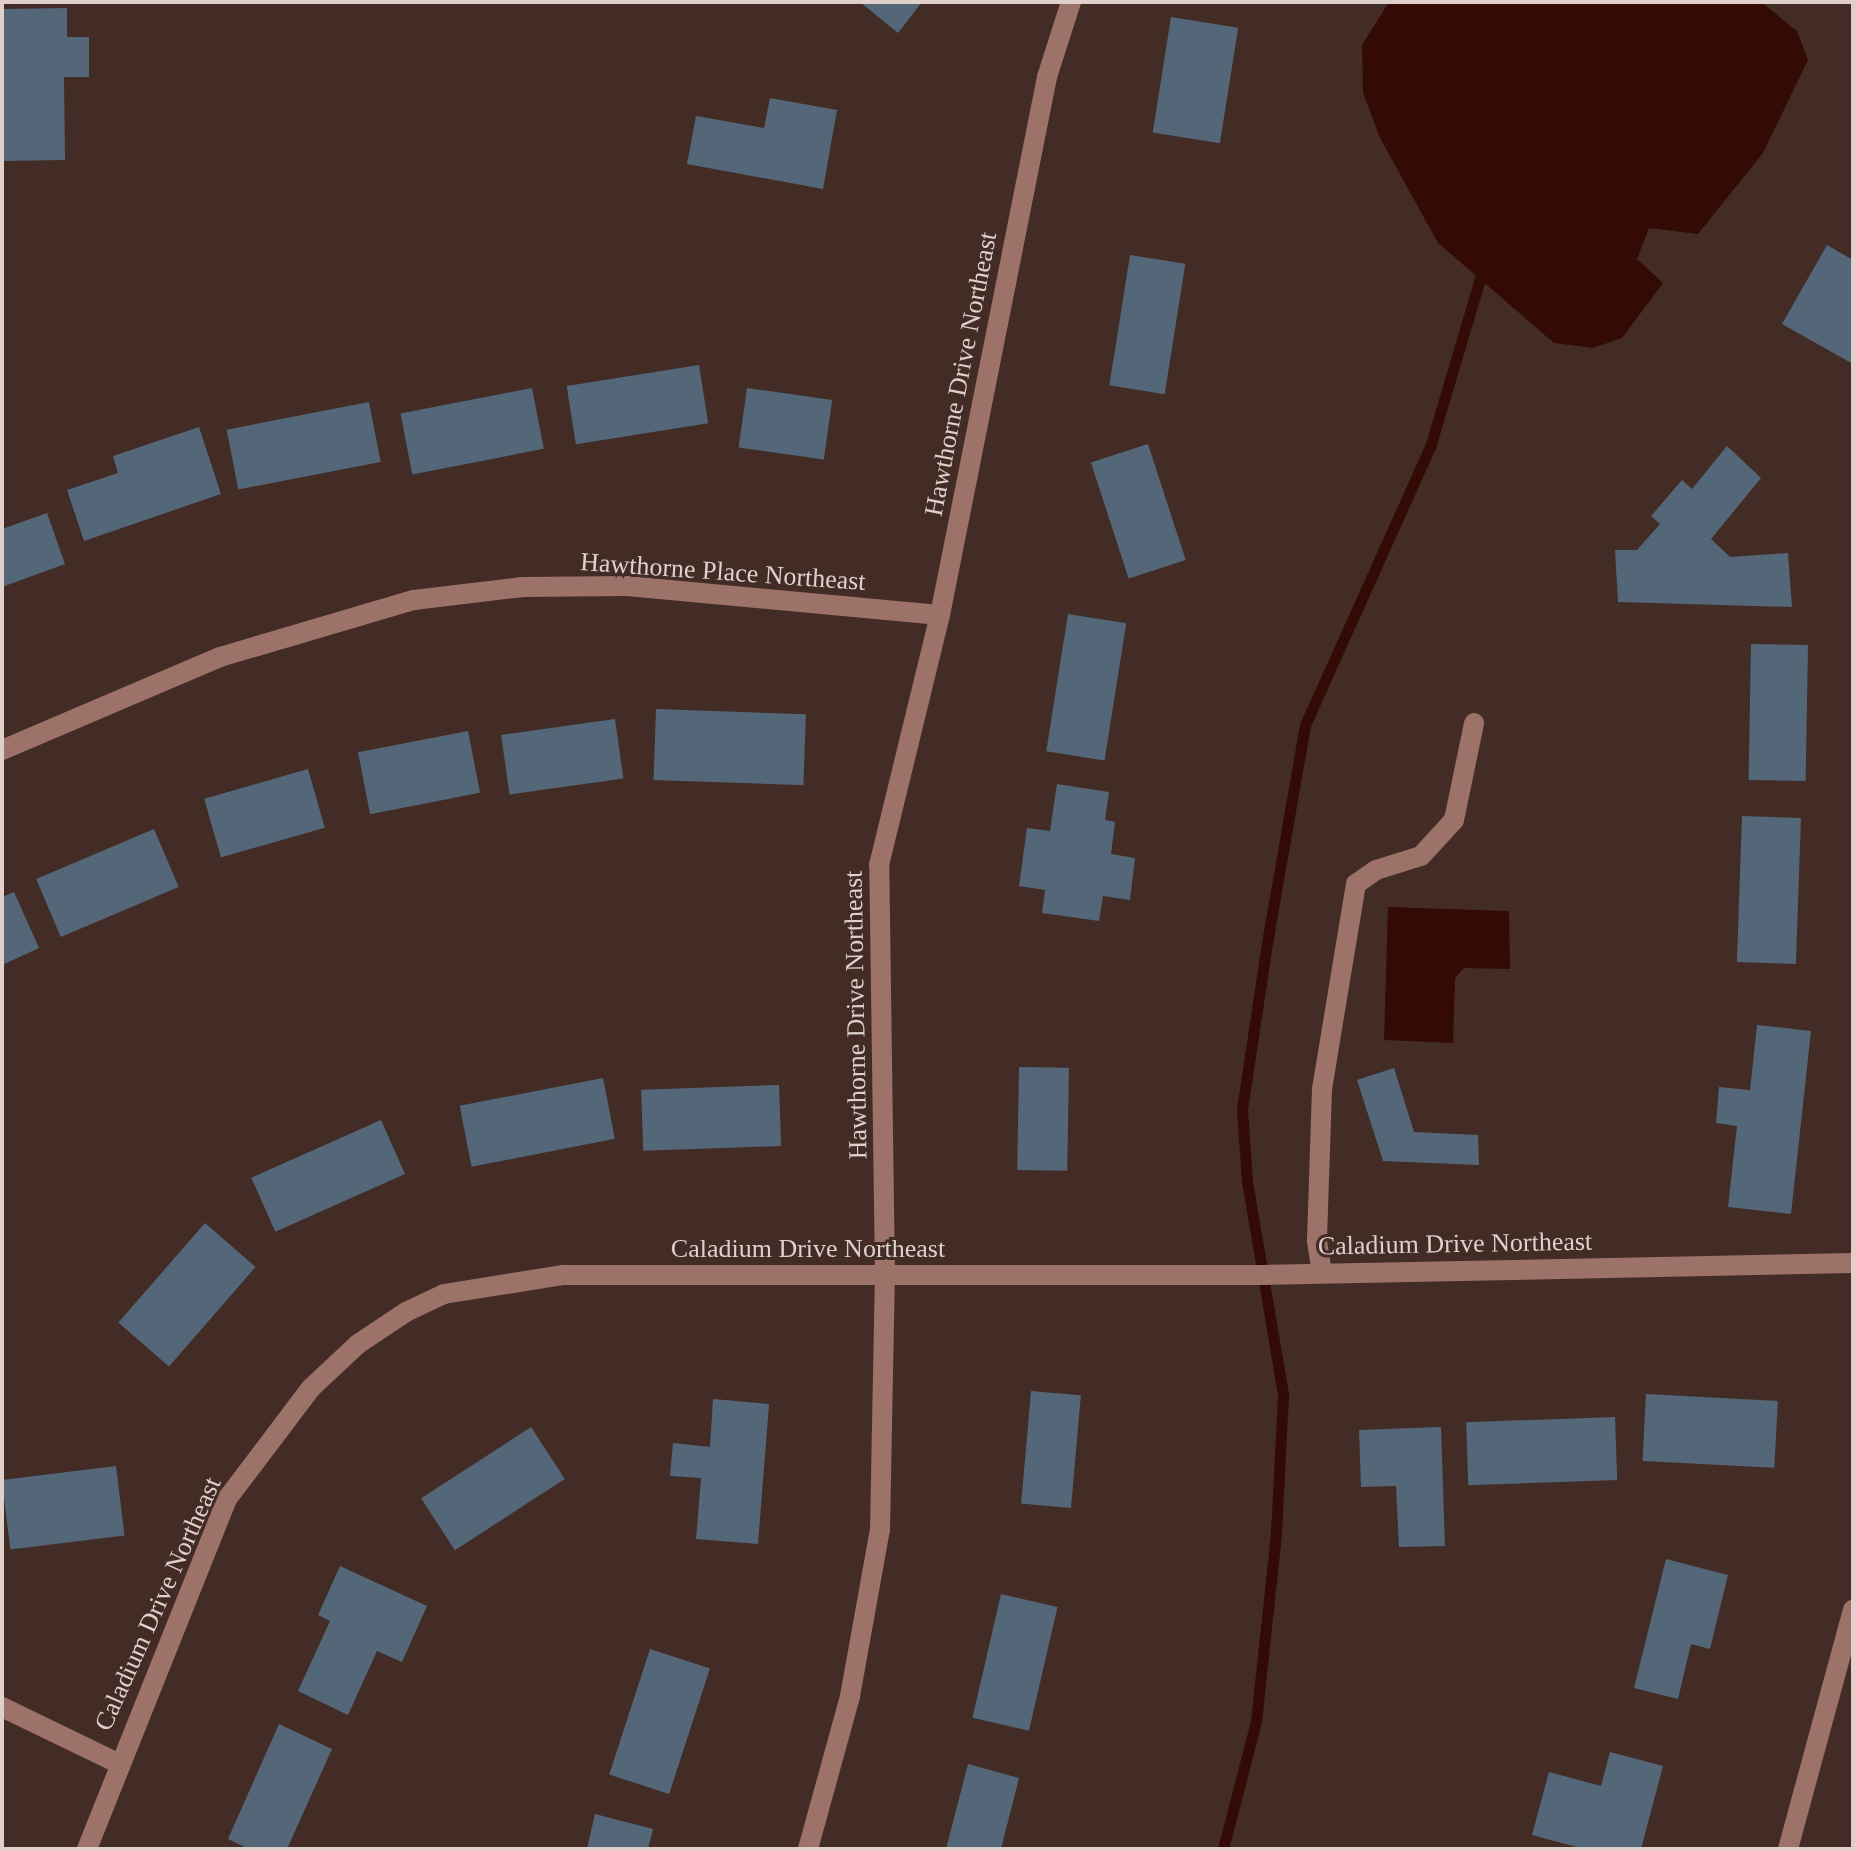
<!DOCTYPE html>
<style>
body{margin:0}
#map{position:relative;width:1855px;height:1851px;overflow:hidden;background:#432c26;font-family:Georgia,serif}
div>[style]{position:absolute}
.water>*{inset:0;background:#330b04}
.stream>*{height:11px;margin:-5.5px;padding:0 5.5px;transform-origin:5.5px;border-radius:5.5px;background:#330b04}
.building>*{inset:0;background:#536778;transform-origin:0 0}
.minor>*{height:20px;margin:-10px;padding:0 10px;transform-origin:10px;border-radius:10px;background:#9d7268}
span{translate:-50% -50%;white-space:nowrap;text-align:center;line-height:1.15;-webkit-text-stroke:6px #432c26;paint-order:stroke}
.street-label{font-size:26px;color:#dfd0cc}
.frame{position:absolute;inset:0;border:4px solid #dfd0cc;pointer-events:none}
</style>
<div id="map">
<div class="water">
<i style="clip-path:polygon(1389px 2px,1761px 2px,1797px 31px,1808px 60px,1763px 153px,1698px 234px,1649px 228px,1637px 259px,1663px 283px,1622px 338px,1593px 348px,1554px 343px,1438px 243px,1380px 138px,1363px 93px,1362px 45px)"></i>
<i style="clip-path:polygon(1388px 907px,1509px 911px,1510px 969px,1464px 968px,1455px 978px,1453px 1043px,1384px 1040px)"></i>
</div>
<div class="stream">
<i style="left:1223px;top:1849px;width:132px;rotate:-75.5deg"></i>
<i style="left:1256px;top:1721px;width:189px;rotate:-83.9deg"></i>
<i style="left:1276px;top:1533px;width:139px;rotate:-87.1deg"></i>
<i style="left:1283px;top:1394px;width:216px;rotate:-99.6deg"></i>
<i style="left:1247px;top:1181px;width:72px;rotate:-94deg"></i>
<i style="left:1242px;top:1109px;width:174px;rotate:-81.4deg"></i>
<i style="left:1268px;top:937px;width:215px;rotate:-80.1deg"></i>
<i style="left:1305px;top:725px;width:308px;rotate:-65.8deg"></i>
<i style="left:1431px;top:444px;width:176px;rotate:-73.5deg"></i>
</div>
<div class="building">
<i style="clip-path:polygon(860px 2px,922px 2px,898px 33px)"></i>
<i style="clip-path:polygon(67px 8px,67px 37px,89px 37px,89px 77px,64px 77px,65px 160px,2px 161px,2px 9px)"></i>
<i style="left:1171px;top:17px;width:68px;height:117px;rotate:9deg"></i>
<i style="clip-path:polygon(770px 98px,837px 110px,823px 189px,687px 164px,696px 116px,764px 128px)"></i>
<i style="clip-path:polygon(1827px 245px,1853px 260px,1853px 364px,1782px 324px)"></i>
<i style="left:1130px;top:255px;width:56px;height:132px;rotate:9deg"></i>
<i style="left:699px;top:365px;width:59px;height:134px;rotate:81deg"></i>
<i style="left:532px;top:388px;width:62px;height:134px;rotate:79deg"></i>
<i style="left:747px;top:388px;width:86px;height:60px;rotate:8deg"></i>
<i style="left:369px;top:402px;width:61px;height:145px;rotate:79deg"></i>
<i style="clip-path:polygon(199px 427px,221px 494px,84px 541px,67px 490px,118px 473px,113px 456px)"></i>
<i style="left:1148px;top:444px;width:122px;height:60px;rotate:72deg"></i>
<i style="clip-path:polygon(1727px 446px,1761px 478px,1711px 539px,1730px 557px,1788px 553px,1792px 607px,1618px 602px,1615px 550px,1637px 550px,1660px 524px,1651px 516px,1682px 480px,1692px 489px)"></i>
<i style="clip-path:polygon(47px 513px,65px 564px,2px 587px,2px 529px)"></i>
<i style="left:1068px;top:614px;width:59px;height:139px;rotate:9deg"></i>
<i style="left:1751px;top:644px;width:57px;height:136px;rotate:1deg"></i>
<i style="left:656px;top:709px;width:150px;height:71px;rotate:2deg"></i>
<i style="left:615px;top:719px;width:60px;height:115px;rotate:82deg"></i>
<i style="left:468px;top:731px;width:63px;height:112px;rotate:79deg"></i>
<i style="left:308px;top:769px;width:61px;height:108px;rotate:74deg"></i>
<i style="clip-path:polygon(1057px 784px,1109px 792px,1105px 820px,1115px 822px,1111px 854px,1135px 858px,1130px 900px,1103px 896px,1099px 921px,1042px 913px,1045px 890px,1019px 886px,1027px 828px,1050px 831px)"></i>
<i style="left:1742px;top:816px;width:59px;height:146px;rotate:2deg"></i>
<i style="left:154px;top:829px;width:63px;height:128px;rotate:67deg"></i>
<i style="clip-path:polygon(14px 892px,39px 948px,2px 965px,2px 897px)"></i>
<i style="clip-path:polygon(1757px 1025px,1811px 1031px,1791px 1214px,1728px 1207px,1737px 1126px,1716px 1123px,1719px 1087px,1750px 1090px)"></i>
<i style="left:1019px;top:1067px;width:50px;height:103px;rotate:1deg"></i>
<i style="clip-path:polygon(1394px 1068px,1414px 1132px,1478px 1135px,1479px 1165px,1383px 1161px,1357px 1080px)"></i>
<i style="left:603px;top:1078px;width:62px;height:146px;rotate:79deg"></i>
<i style="left:779px;top:1085px;width:61px;height:138px;rotate:88deg"></i>
<i style="left:381px;top:1120px;width:59px;height:142px;rotate:66deg"></i>
<i style="left:205px;top:1223px;width:67px;height:132px;rotate:41deg"></i>
<i style="left:1031px;top:1391px;width:50px;height:113px;rotate:5deg"></i>
<i style="left:1646px;top:1394px;width:132px;height:67px;rotate:3deg"></i>
<i style="clip-path:polygon(713px 1399px,769px 1404px,758px 1544px,696px 1539px,701px 1478px,670px 1476px,673px 1443px,710px 1447px)"></i>
<i style="left:1615px;top:1417px;width:63px;height:149px;rotate:88deg"></i>
<i style="left:531px;top:1427px;width:62px;height:131px;rotate:57deg"></i>
<i style="clip-path:polygon(1441px 1427px,1445px 1546px,1399px 1547px,1396px 1486px,1361px 1487px,1359px 1430px)"></i>
<i style="left:116px;top:1466px;width:70px;height:115px;rotate:83deg"></i>
<i style="clip-path:polygon(1666px 1559px,1728px 1575px,1710px 1649px,1691px 1644px,1678px 1699px,1634px 1688px)"></i>
<i style="clip-path:polygon(340px 1566px,427px 1606px,402px 1662px,377px 1651px,348px 1715px,298px 1691px,330px 1621px,318px 1615px)"></i>
<i style="left:1001px;top:1594px;width:58px;height:127px;rotate:13deg"></i>
<i style="left:650px;top:1649px;width:63px;height:132px;rotate:18deg"></i>
<i style="clip-path:polygon(279px 1724px,332px 1749px,287px 1849px,249px 1849px,228px 1839px)"></i>
<i style="clip-path:polygon(1610px 1752px,1663px 1766px,1641px 1849px,1584px 1849px,1532px 1835px,1549px 1772px,1601px 1786px)"></i>
<i style="clip-path:polygon(968px 1764px,1019px 1778px,1001px 1849px,946px 1849px)"></i>
<i style="clip-path:polygon(595px 1814px,653px 1829px,648px 1849px,587px 1849px)"></i>
</div>
<div class="minor">
<i style="left:2px;top:750px;width:237px;rotate:-23.1deg"></i>
<i style="left:220px;top:657px;width:202px;rotate:-16.4deg"></i>
<i style="left:414px;top:600px;width:110px;rotate:-6.8deg"></i>
<i style="left:523px;top:587px;width:104px;rotate:-0.6deg"></i>
<i style="left:627px;top:586px;width:314px;rotate:5.3deg"></i>
<i style="left:1322px;top:1273px;width:33px;rotate:-99deg"></i>
<i style="left:1317px;top:1240px;width:151px;rotate:-88.1deg"></i>
<i style="left:1322px;top:1089px;width:208px;rotate:-80.6deg"></i>
<i style="left:1356px;top:884px;width:24px;rotate:-35deg"></i>
<i style="left:1376px;top:870px;width:47px;rotate:-17.3deg"></i>
<i style="left:1421px;top:856px;width:49px;rotate:-47.5deg"></i>
<i style="left:1454px;top:820px;width:99px;rotate:-78.3deg"></i>
<i style="left:2px;top:1707px;width:129px;rotate:25.8deg"></i>
<i style="left:87px;top:1849px;width:377px;rotate:-68.2deg"></i>
<i style="left:227px;top:1499px;width:139px;rotate:-52.9deg"></i>
<i style="left:311px;top:1388px;width:64px;rotate:-43.1deg"></i>
<i style="left:358px;top:1344px;width:58px;rotate:-33.7deg"></i>
<i style="left:406px;top:1312px;width:42px;rotate:-25.3deg"></i>
<i style="left:444px;top:1294px;width:121px;rotate:-9.1deg"></i>
<i style="left:563px;top:1275px;width:700px"></i>
<i style="left:1263px;top:1275px;width:590px;rotate:-1.17deg"></i>
<i style="left:808px;top:1849px;width:159px;rotate:-74.6deg"></i>
<i style="left:850px;top:1696px;width:169px;rotate:-79.8deg"></i>
<i style="left:880px;top:1530px;width:254px;rotate:-88.9deg"></i>
<i style="left:885px;top:1276px;width:411px;rotate:-90.8deg"></i>
<i style="left:879px;top:865px;width:257px;rotate:-76.3deg"></i>
<i style="left:940px;top:615px;width:549px;rotate:-78.75deg"></i>
<i style="left:1047px;top:77px;width:79px;rotate:-72.3deg"></i>
<i style="left:1788px;top:1849px;width:248px;rotate:-74.8deg"></i>
</div>
<div class="street-label">
<span style="left:961px;top:374px;rotate:-79deg">Hawthorne Drive Northeast</span>
<span style="left:723px;top:572px;rotate:4deg">Hawthorne Place Northeast</span>
<span style="left:856px;top:1015px;rotate:-91deg">Hawthorne Drive Northeast</span>
<span style="left:1455px;top:1244px;rotate:-1deg">Caladium Drive Northeast</span>
<span style="left:808px;top:1249px">Caladium Drive Northeast</span>
<span style="left:158px;top:1604px;rotate:-66deg">Caladium Drive Northeast</span>
</div>
<div class="frame"></div>
</div>
